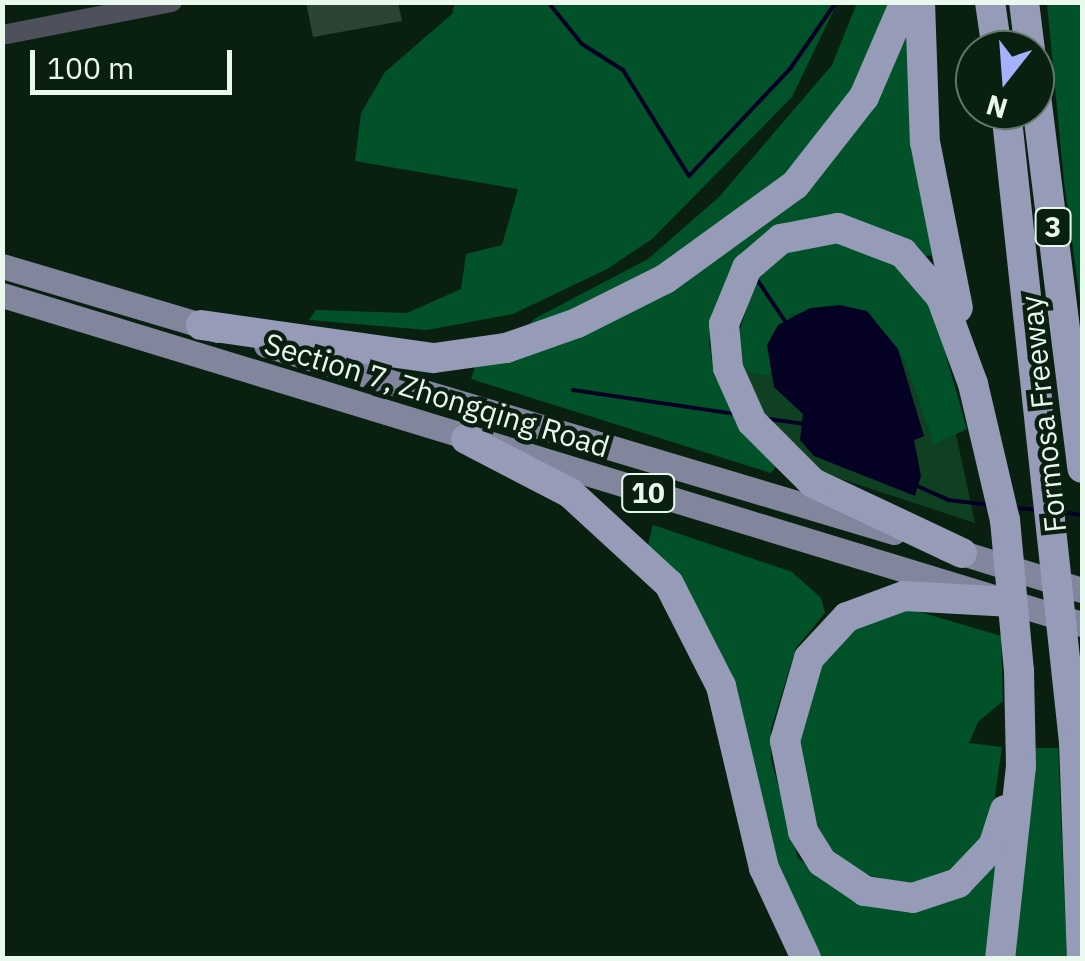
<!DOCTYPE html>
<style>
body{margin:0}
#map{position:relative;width:1085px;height:961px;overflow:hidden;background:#092011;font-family:"IBM Plex Sans",sans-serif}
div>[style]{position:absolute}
.green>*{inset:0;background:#104022}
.forest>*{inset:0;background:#015228}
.water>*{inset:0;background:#050125}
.stream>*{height:4px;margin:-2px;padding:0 2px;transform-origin:2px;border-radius:2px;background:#050125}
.building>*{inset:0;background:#2c4433}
.minor>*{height:20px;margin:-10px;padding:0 10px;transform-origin:10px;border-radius:10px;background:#4e505b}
.major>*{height:25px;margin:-12.5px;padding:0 12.5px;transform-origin:12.5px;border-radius:12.5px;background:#81869d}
.highway>*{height:30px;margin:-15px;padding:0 15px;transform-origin:15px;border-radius:15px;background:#969bb7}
span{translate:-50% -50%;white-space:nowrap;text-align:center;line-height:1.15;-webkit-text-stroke:9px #092011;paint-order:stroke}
.shield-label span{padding:2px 8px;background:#092011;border:2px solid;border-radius:8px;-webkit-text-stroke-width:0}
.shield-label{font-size:28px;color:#eaf9ee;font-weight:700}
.street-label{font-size:30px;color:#eaf9ee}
.frame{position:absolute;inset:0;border:5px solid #eaf9ee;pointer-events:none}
.north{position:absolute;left:955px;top:30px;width:100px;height:100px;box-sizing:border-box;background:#092011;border:2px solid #637769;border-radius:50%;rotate:197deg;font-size:28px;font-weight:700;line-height:40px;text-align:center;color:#eaf9ee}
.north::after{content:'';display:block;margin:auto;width:35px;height:45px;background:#a6b1fc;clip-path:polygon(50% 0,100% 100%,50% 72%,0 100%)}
.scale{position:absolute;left:30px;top:50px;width:202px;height:45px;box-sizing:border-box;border:5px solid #eaf9ee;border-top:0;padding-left:12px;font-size:30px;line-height:35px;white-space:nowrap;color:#eaf9ee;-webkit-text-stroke:8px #092011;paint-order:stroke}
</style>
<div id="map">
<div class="green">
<i style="clip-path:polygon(837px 308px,879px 328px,904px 360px,934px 443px,956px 434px,975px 523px,808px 468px,755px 406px,745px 372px,766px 376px,790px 315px)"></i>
</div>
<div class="forest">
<i style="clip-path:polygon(455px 3px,455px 2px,837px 3px,792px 97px,652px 239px,607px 269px,513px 314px,427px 330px,309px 320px,316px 310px,407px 313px,461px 289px,466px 254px,502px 245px,518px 189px,355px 161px,361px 113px,385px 72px,452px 14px)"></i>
<i style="clip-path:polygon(857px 3px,895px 3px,876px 57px,822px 146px,671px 262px,523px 333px,534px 319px,648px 259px,719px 197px,832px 65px)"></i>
<i style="clip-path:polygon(1047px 3px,1082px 3px,1082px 315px,1064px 181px)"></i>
<i style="clip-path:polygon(906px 26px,935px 255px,919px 257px,826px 220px,719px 306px,709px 341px,714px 376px,777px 465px,771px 473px,471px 379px,477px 362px,733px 246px)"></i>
<i style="clip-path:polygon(823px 240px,859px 245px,897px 266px,932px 307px,967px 429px,934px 444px,904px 360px,879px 328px,837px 308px,790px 315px,780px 364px,766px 376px,745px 372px,737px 340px,755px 280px,789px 248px)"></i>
<i style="clip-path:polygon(653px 525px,792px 572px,821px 598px,825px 613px,796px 648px,771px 729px,771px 759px,798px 858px,855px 901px,993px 860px,1000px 871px,987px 958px,817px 958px,648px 545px)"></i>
<i style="clip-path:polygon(910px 609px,1001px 636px,1003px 701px,978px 722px,969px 743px,1002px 747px,990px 831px,972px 859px,933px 882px,908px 884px,858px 873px,826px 844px,796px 788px,795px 749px,826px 653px,864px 621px)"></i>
<i style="clip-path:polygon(1025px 748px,1058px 748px,1067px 958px,1008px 958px)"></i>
</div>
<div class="water">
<i style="clip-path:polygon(840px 305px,867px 311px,898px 349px,924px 436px,914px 440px,921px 476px,915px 496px,814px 456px,800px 440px,803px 414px,774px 387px,767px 345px,778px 325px,810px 308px)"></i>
</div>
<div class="stream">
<i style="left:548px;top:2px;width:54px;rotate:51deg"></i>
<i style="left:582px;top:44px;width:49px;rotate:32.4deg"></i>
<i style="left:623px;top:70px;width:125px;rotate:58.1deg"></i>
<i style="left:689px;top:176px;width:147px;rotate:-46.7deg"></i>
<i style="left:790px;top:69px;width:81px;rotate:-55.5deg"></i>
<i style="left:756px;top:278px;width:55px;rotate:56deg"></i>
<i style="left:573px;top:390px;width:165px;rotate:8.4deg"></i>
<i style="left:769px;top:419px;width:35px;rotate:8deg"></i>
<i style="left:915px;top:485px;width:36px;rotate:24deg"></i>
<i style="left:948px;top:500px;width:43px;rotate:6.6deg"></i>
<i style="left:1015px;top:508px;width:21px;rotate:5deg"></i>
<i style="left:1060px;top:512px;width:22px;rotate:8deg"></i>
</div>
<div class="building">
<i style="clip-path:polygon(306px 2px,398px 2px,402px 21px,313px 37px)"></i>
</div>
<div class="minor">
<i style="left:2px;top:35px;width:173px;rotate:-11deg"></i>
</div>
<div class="major">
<i style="left:2px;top:266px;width:225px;rotate:16.5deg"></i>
<i style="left:2px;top:295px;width:1129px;rotate:16.94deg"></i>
<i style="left:266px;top:345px;width:655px;rotate:16.58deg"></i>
<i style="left:946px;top:548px;width:142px;rotate:17.2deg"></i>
</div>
<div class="highway">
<i style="left:920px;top:2px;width:140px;rotate:88deg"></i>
<i style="left:925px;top:142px;width:169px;rotate:78.8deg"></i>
<i style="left:990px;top:2px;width:49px;rotate:81.7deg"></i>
<i style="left:1024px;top:2px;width:48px;rotate:82.9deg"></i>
<i style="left:1035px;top:88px;width:383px;rotate:82.9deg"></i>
<i style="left:1006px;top:110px;width:636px;rotate:83.86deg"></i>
<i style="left:1074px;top:742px;width:216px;rotate:87.9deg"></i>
<i style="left:201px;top:325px;width:235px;rotate:8.1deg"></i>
<i style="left:434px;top:358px;width:73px;rotate:-7.9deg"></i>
<i style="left:506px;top:348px;width:75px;rotate:-19.4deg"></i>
<i style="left:577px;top:323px;width:98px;rotate:-26.6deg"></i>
<i style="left:665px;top:279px;width:160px;rotate:-35.9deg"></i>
<i style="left:795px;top:185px;width:112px;rotate:-51.9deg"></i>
<i style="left:864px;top:97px;width:103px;rotate:-66.7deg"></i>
<i style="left:466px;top:439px;width:117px;rotate:27.4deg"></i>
<i style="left:570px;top:493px;width:134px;rotate:42.6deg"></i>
<i style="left:669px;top:584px;width:114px;rotate:63deg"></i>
<i style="left:721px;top:686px;width:187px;rotate:76.7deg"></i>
<i style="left:764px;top:868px;width:99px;rotate:65deg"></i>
<i style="left:962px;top:553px;width:165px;rotate:-154.8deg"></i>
<i style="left:813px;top:483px;width:86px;rotate:-135deg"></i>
<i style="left:752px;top:422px;width:59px;rotate:-114deg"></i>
<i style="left:728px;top:368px;width:44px;rotate:-95.2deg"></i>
<i style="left:724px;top:324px;width:61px;rotate:-67.7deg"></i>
<i style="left:747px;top:268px;width:45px;rotate:-40.5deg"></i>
<i style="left:781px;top:239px;width:58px;rotate:-10.9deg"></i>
<i style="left:838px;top:228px;width:70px;rotate:21deg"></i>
<i style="left:903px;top:253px;width:58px;rotate:49.2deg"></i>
<i style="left:941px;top:297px;width:93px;rotate:69.8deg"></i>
<i style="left:973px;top:384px;width:140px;rotate:76.8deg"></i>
<i style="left:1005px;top:520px;width:152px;rotate:84.7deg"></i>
<i style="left:1019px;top:671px;width:95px;rotate:88.8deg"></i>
<i style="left:1021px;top:766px;width:193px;rotate:96.2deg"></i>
<i style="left:1005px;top:810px;width:38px;rotate:108deg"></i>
<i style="left:993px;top:846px;width:51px;rotate:133.4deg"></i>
<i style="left:958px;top:883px;width:47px;rotate:161.6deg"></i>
<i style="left:913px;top:898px;width:49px;rotate:-171.7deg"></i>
<i style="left:865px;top:891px;width:52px;rotate:-146deg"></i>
<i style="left:822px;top:862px;width:36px;rotate:-122deg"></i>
<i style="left:803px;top:831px;width:92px;rotate:-101.3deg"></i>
<i style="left:785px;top:741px;width:86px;rotate:-73.9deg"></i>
<i style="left:809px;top:658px;width:56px;rotate:-47.2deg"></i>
<i style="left:847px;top:617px;width:61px;rotate:-20.2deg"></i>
<i style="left:904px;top:596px;width:108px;rotate:3.2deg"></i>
</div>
<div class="shield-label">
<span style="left:1053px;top:227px">3</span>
<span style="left:648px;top:493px">10</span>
</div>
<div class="street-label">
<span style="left:437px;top:395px;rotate:17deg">Section 7, Zhongqing Road</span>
<span style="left:1043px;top:414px;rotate:-96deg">Formosa Freeway</span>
</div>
<div class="frame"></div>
<div class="north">N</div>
<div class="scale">100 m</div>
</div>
